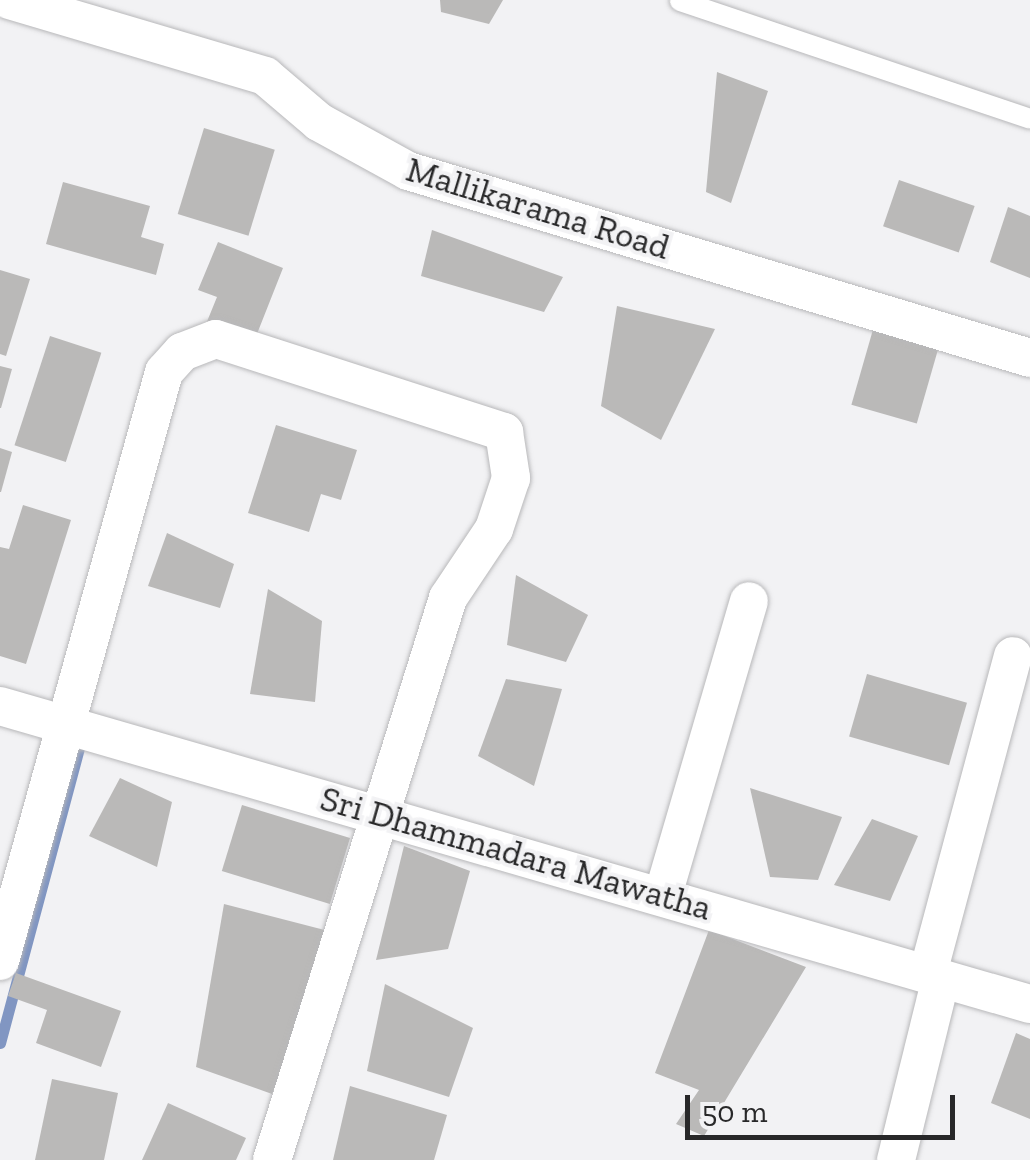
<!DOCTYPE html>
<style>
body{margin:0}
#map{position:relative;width:1030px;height:1160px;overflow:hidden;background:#f2f2f4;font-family:"Zilla Slab",serif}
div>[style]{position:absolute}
.stream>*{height:11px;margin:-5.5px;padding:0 5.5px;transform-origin:5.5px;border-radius:5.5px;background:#8196c2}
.building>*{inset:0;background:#bab9b8;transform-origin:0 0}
.roads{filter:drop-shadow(0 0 2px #b8b8ba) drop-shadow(0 0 2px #b8b8ba)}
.lane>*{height:20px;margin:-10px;padding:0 10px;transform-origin:10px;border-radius:10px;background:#fff}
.street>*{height:38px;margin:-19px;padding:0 19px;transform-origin:19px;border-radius:19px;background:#fff}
span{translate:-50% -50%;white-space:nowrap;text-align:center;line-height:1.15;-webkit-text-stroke:8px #f2f2f4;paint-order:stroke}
.street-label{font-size:35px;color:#282829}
.scale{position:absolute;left:685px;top:1095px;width:270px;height:45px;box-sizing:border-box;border:5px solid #282829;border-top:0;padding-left:12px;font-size:30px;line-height:35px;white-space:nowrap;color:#282829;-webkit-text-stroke:8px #f2f2f4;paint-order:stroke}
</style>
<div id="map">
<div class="stream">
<i style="left:0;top:1043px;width:305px;rotate:-75deg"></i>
</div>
<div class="building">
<i style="clip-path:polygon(440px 0,503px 0,489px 24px,441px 12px)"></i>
<i style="clip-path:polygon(717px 72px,768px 91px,731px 203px,706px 192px)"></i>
<i style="left:204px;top:128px;width:74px;height:90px;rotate:17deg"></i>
<i style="left:899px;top:180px;width:80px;height:49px;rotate:19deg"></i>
<i style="clip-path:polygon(63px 182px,150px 206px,141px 237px,164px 244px,156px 275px,46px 244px)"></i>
<i style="clip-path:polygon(1008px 207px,1030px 216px,1030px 278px,990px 262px)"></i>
<i style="clip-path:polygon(432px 230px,563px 277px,544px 312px,421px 276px)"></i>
<i style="clip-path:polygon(218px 242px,283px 268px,253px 344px,206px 324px,217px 297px,198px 290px)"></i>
<i style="clip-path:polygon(0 270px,30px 279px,6px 356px,0 354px)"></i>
<i style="clip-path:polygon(617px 306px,715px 329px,661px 440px,601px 406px)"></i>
<i style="left:874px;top:326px;width:68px;height:82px;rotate:16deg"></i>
<i style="left:50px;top:336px;width:54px;height:115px;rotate:18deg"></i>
<i style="clip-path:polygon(0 366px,12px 369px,1px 408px,0 408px)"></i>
<i style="clip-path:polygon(276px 425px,357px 450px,341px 500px,321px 494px,309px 532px,248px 513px)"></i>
<i style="clip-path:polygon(0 448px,12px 452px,1px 492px,0 492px)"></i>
<i style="clip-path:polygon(23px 505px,71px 520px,26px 664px,0 656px,0 547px,9px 549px)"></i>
<i style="clip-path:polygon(167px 533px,234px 564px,220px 608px,148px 586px)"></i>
<i style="clip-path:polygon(516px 575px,588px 615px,566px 662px,507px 645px)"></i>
<i style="clip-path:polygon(268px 589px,322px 621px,315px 702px,250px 694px)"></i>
<i style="left:867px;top:674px;width:104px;height:65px;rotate:16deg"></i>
<i style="clip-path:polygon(506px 679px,562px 689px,534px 786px,478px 756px)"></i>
<i style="clip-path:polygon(120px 778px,172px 802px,157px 867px,89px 836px)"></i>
<i style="clip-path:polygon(750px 788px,842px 817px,818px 880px,770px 877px)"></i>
<i style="left:242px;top:805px;width:113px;height:69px;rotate:17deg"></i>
<i style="clip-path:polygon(872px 819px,918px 836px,890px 901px,834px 885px)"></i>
<i style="clip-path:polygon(404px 846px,470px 871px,448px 949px,376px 960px)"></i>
<i style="clip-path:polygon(224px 904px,340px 934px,272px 1094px,196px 1067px)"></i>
<i style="clip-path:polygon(709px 930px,806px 967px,704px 1136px,676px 1124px,699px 1090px,655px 1073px)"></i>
<i style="clip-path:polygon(16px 973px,121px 1011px,101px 1067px,36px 1043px,47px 1010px,8px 996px)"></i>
<i style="clip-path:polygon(385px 984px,473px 1028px,449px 1097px,367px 1071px)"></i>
<i style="clip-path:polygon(1016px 1033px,1030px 1039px,1030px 1119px,991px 1103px)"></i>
<i style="clip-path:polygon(52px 1079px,118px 1093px,104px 1160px,35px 1160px)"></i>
<i style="clip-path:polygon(350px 1086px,447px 1115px,434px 1160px,333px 1160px)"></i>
<i style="clip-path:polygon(168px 1103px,246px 1138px,236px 1160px,142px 1160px)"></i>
</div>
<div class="roads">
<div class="lane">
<i style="left:680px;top:1px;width:369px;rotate:18.6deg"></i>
</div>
<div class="street">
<i style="left:9px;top:0;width:267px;rotate:16.5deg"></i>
<i style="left:265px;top:76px;width:71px;rotate:40.4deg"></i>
<i style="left:319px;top:122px;width:102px;rotate:28.8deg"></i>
<i style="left:408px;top:171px;width:650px;rotate:16.73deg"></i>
<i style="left:0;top:706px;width:1072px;rotate:16.14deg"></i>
<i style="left:663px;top:895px;width:306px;rotate:-73.7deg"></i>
<i style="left:0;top:961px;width:611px;rotate:-74.44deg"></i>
<i style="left:164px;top:372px;width:27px;rotate:-48deg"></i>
<i style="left:182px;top:352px;width:36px;rotate:-21deg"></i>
<i style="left:216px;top:339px;width:303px;rotate:17.9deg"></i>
<i style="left:504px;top:432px;width:47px;rotate:81.3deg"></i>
<i style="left:511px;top:478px;width:54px;rotate:108.4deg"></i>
<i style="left:494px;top:529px;width:83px;rotate:123.7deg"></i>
<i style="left:448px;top:598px;width:589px;rotate:107.39deg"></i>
<i style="left:928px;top:973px;width:328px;rotate:-75deg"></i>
<i style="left:896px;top:1160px;width:187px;rotate:-76.1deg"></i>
</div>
</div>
<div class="street-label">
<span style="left:538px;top:208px;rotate:17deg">Mallikarama Road</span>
<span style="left:516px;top:853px;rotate:16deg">Sri Dhammadara Mawatha</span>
</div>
<div class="scale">50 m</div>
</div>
